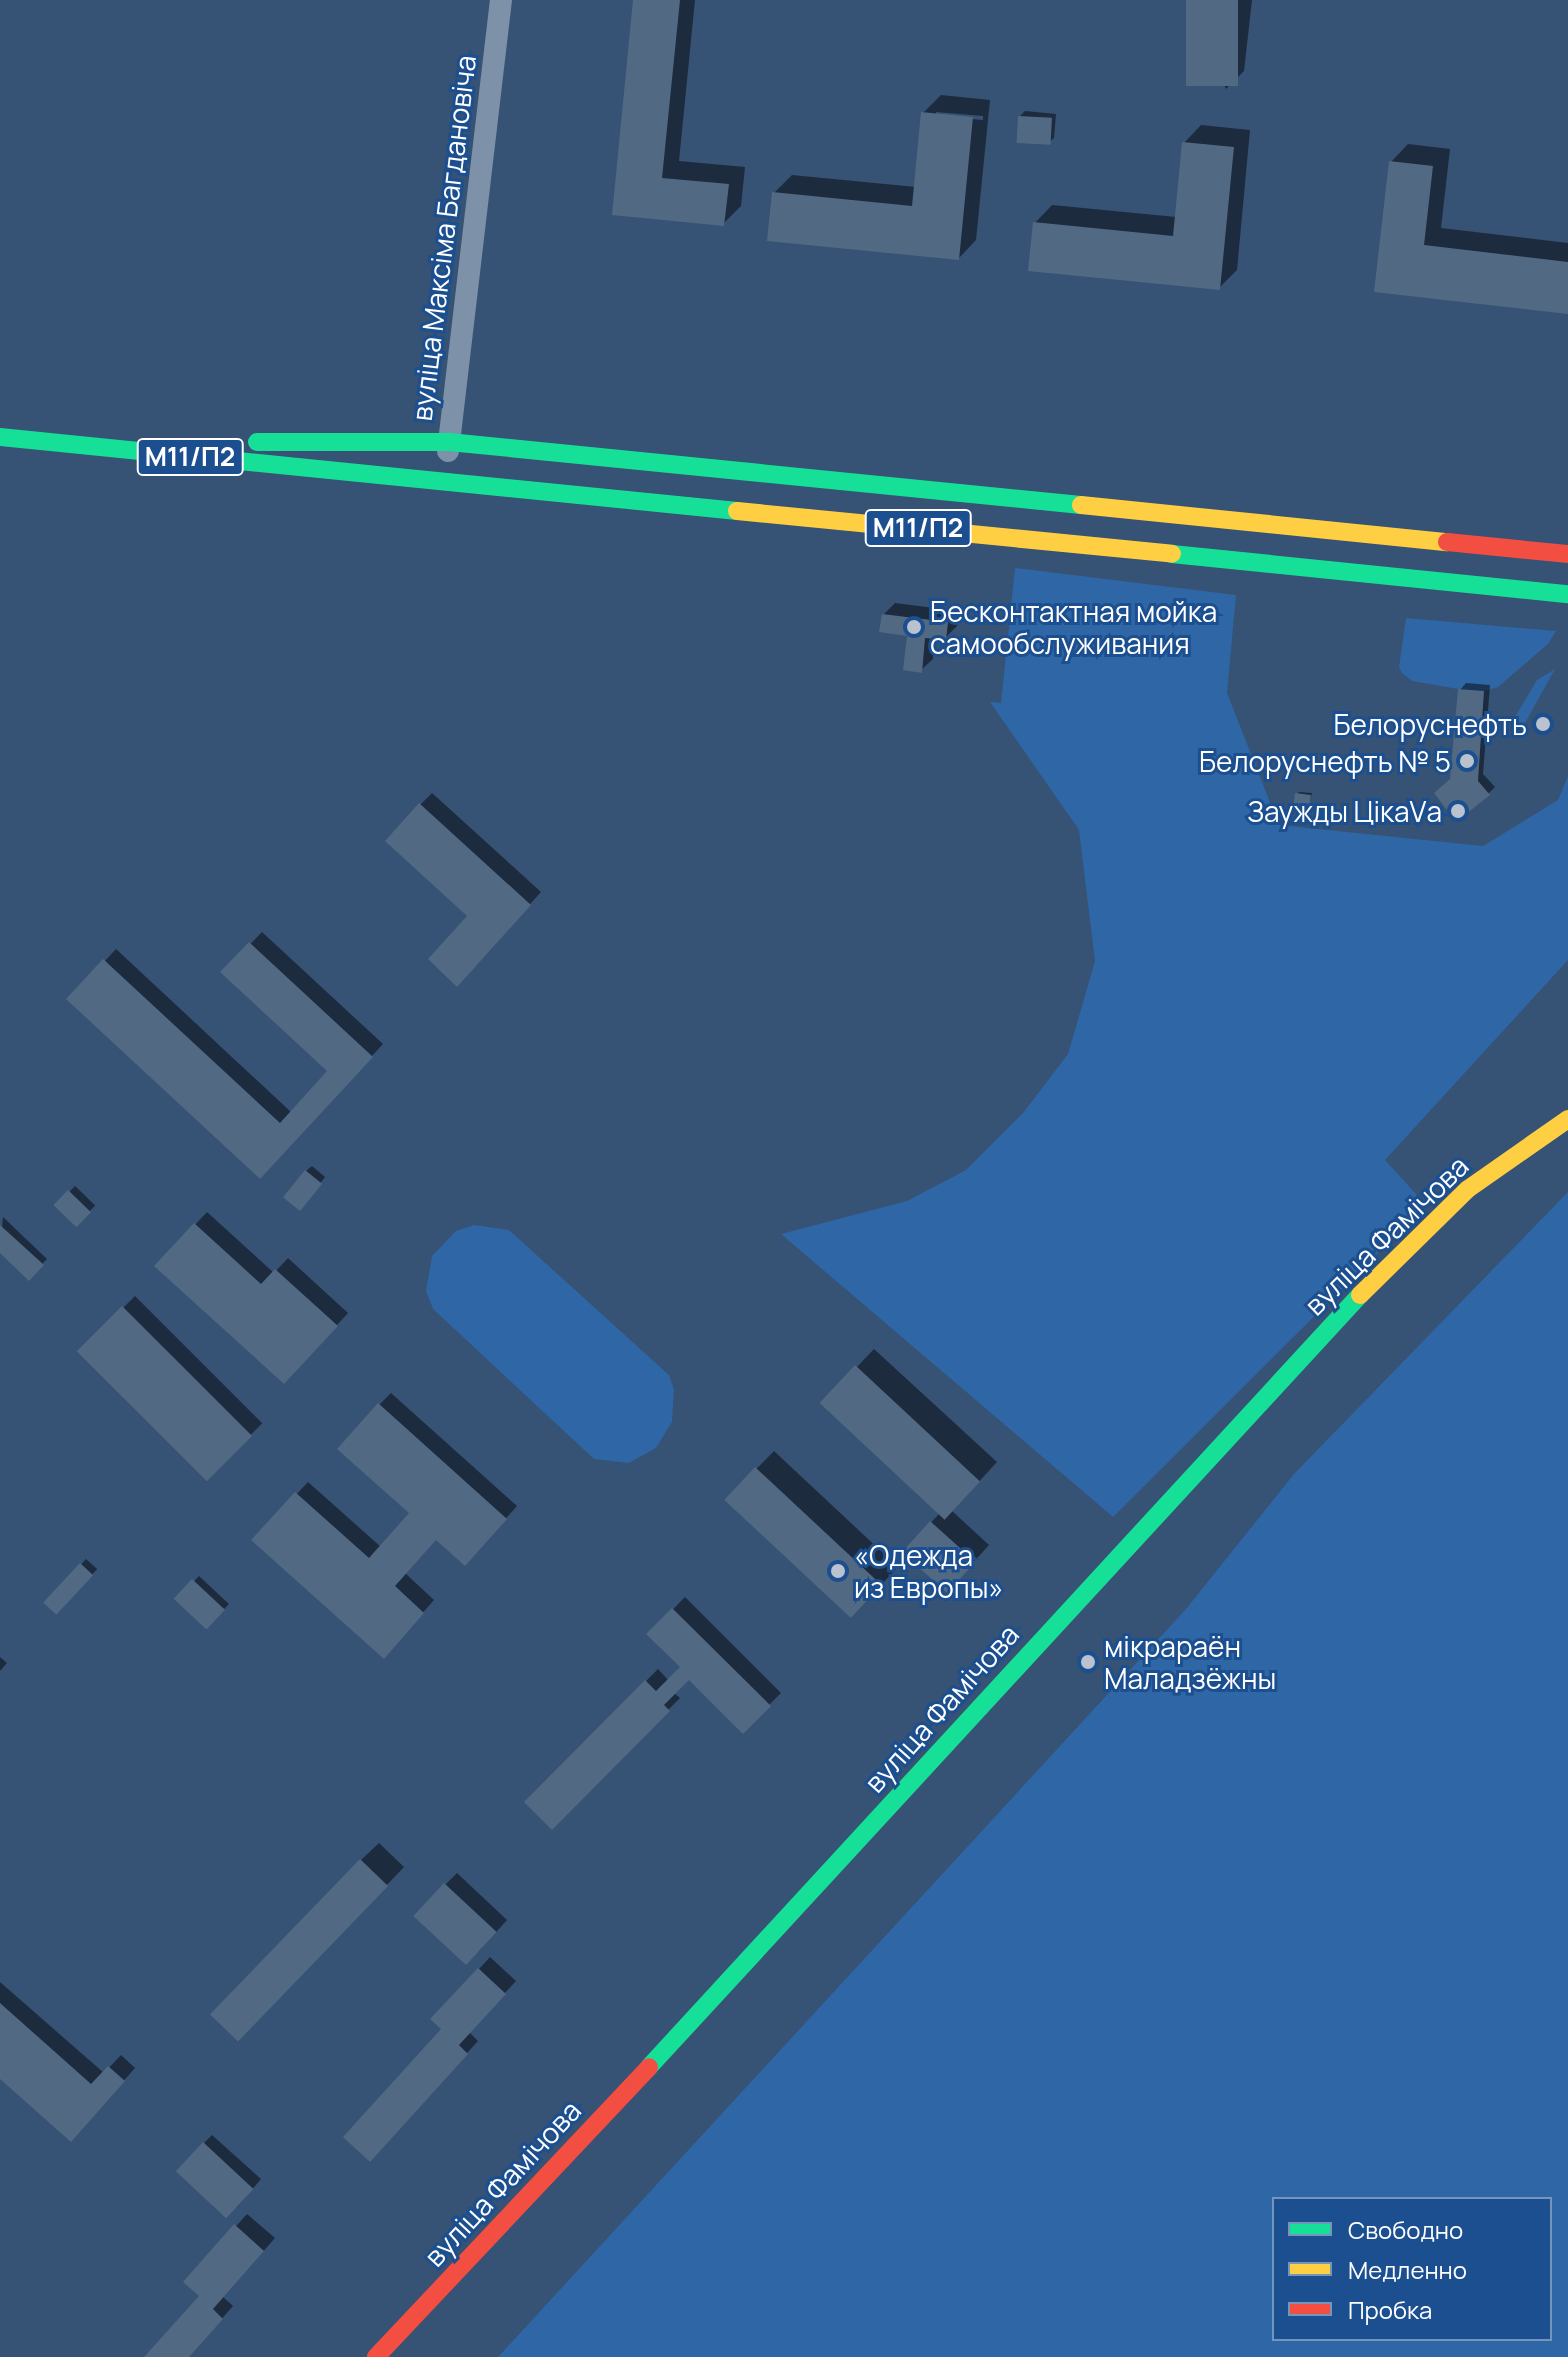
<!DOCTYPE html>
<meta charset="utf-8">
<style>
body{margin:0}
#map{position:relative;width:1568px;height:2357px;overflow:hidden;background:#365274;font-family:Manrope,sans-serif}
div>[style]{position:absolute}
.green>*{inset:0;background:#2f66a5}
.shadow>*{inset:0;background:#0007;transform-origin:0 0}
.building>*{inset:0;background:#526984;transform-origin:0 0}
.street>*{height:22px;margin:-11px;padding:0 11px;transform-origin:11px;border-radius:11px;background:#7d92a8}
.fast>*{height:18px;margin:-9px;padding:0 9px;transform-origin:9px;border-radius:9px;background:#16e098}
.slow>*{height:18px;margin:-9px;padding:0 9px;transform-origin:9px;border-radius:9px;background:#ffcf43}
.jam>*{height:18px;margin:-9px;padding:0 9px;transform-origin:9px;border-radius:9px;background:#f24e42}
.dots>*{width:22px;height:22px;translate:-50% -50%;box-sizing:border-box;border:4px solid #1b4f8f;border-radius:50%}
span{translate:-50% -50%;white-space:nowrap;text-align:center;line-height:1.15;-webkit-text-stroke:6px #1b4f8f;paint-order:stroke}
.shield-label span{padding:2px 6px;background:#1b4f8f;border:2px solid;border-radius:6px;-webkit-text-stroke-width:0}
.shield-label{font-size:26px;color:#fff;font-weight:700}
.street-label{font-size:28px;color:#fff}
.poi-label{font-size:28px;color:#fff}
.left{translate:0 -50%;text-align:left}
.right{translate:-100% -50%;text-align:right}
.legend{position:absolute;left:1272px;top:2197px;width:280px;height:144px;box-sizing:border-box;background:#1b4f8f;border:2px solid #7695bc;margin:0;padding:10px 14px;list-style:none;font-size:24px;color:#fff}
.legend li{display:flex;align-items:center;gap:16px;height:40px}
.legend b{width:40px;border:2px solid #7695bc}
</style>
<div id="map">
<div class="green">
<i style="clip-path:polygon(1015px 568px,1236px 595px,1227px 693px,1279px 825px,1483px 846px,1558px 800px,1568px 776px,1568px 960px,1385px 1160px,1426px 1205px,1113px 1517px,781px 1234px,907px 1201px,966px 1170px,1023px 1113px,1068px 1054px,1095px 961px,1079px 830px,990px 702px,1001px 703px)"></i>
<i style="clip-path:polygon(1406px 618px,1556px 631px,1548px 644px,1498px 687px,1484px 691px,1458px 689px,1412px 681px,1402px 673px,1399px 667px)"></i>
<i style="clip-path:polygon(1555px 669px,1524px 725px,1519px 725px,1515px 717px,1537px 680px)"></i>
<i style="clip-path:polygon(evenodd,1568px 1192px,1568px 2357px,498px 2357px,1186px 1609px,1294px 1474px,1568px 1192px,1274px 2199px,1550px 2199px,1550px 2339px,1274px 2339px,1274px 2199px)"></i>
<i style="clip-path:polygon(474px 1225px,509px 1230px,669px 1375px,674px 1390px,672px 1422px,656px 1448px,629px 1463px,594px 1459px,433px 1309px,426px 1291px,432px 1256px,456px 1231px)"></i>
</div>
<div class="shadow">
<i style="clip-path:polygon(635px 0,695px 0,679px 161px,745px 167px,741px 206px,723px 224px,614px 213px)"></i>
<i style="clip-path:polygon(1188px 0,1252px 0,1244px 71px,1226px 89px)"></i>
<i style="clip-path:polygon(evenodd,941px 95px,990px 100px,976px 240px,959px 258px,774px 193px,792px 175px,916px 187px,923px 113px,941px 95px,936px 112px,983px 116px,983px 120px,936px 116px,936px 112px)"></i>
<i style="clip-path:polygon(1025px 111px,1056px 114px,1054px 138px,1048px 143px,1020px 116px)"></i>
<i style="clip-path:polygon(1201px 125px,1250px 130px,1237px 270px,1219px 288px,1035px 223px,1052px 205px,1176px 217px,1184px 143px)"></i>
<i style="clip-path:polygon(1408px 144px,1450px 149px,1441px 228px,1568px 243px,1568px 312px,1376px 290px,1391px 162px)"></i>
<i style="clip-path:polygon(895px 603px,958px 611px,957px 626px,945px 638px,935px 637px,933px 659px,921px 670px,909px 634px,883px 615px)"></i>
<i style="clip-path:polygon(1466px 683px,1490px 685px,1483px 774px,1495px 787px,1489px 793px,1452px 779px,1460px 690px)"></i>
<i style="clip-path:polygon(1299px 792px,1312px 793px,1308px 809px,1297px 794px)"></i>
<i style="clip-path:polygon(432px 793px,541px 892px,469px 972px,470px 916px,420px 805px)"></i>
<i style="clip-path:polygon(262px 932px,383px 1044px,271px 1165px,105px 961px,116px 949px,292px 1113px,330px 1071px,223px 972px)"></i>
<i style="clip-path:polygon(312px 1166px,325px 1177px,305px 1203px,306px 1171px)"></i>
<i style="left:75px;top:1186px;width:28px;height:26px;rotate:44deg"></i>
<i style="clip-path:polygon(207px 1212px,274px 1273px,288px 1258px,348px 1313px,296px 1370px,157px 1266px)"></i>
<i style="clip-path:polygon(3px 1217px,47px 1259px,29px 1278px,0 1251px)"></i>
<i style="left:135px;top:1296px;width:180px;height:78px;rotate:45deg"></i>
<i style="clip-path:polygon(874px 1349px,997px 1462px,952px 1511px,989px 1545px,962px 1575px,904px 1551px,941px 1512px,857px 1367px)"></i>
<i style="clip-path:polygon(391px 1393px,517px 1506px,476px 1552px,436px 1538px,405px 1573px,434px 1600px,395px 1644px,254px 1540px,308px 1482px,381px 1547px,411px 1513px,379px 1405px)"></i>
<i style="clip-path:polygon(774px 1451px,898px 1567px,869px 1598px,727px 1499px)"></i>
<i style="left:86px;top:1559px;width:15px;height:59px;rotate:42deg"></i>
<i style="left:199px;top:1576px;width:41px;height:33px;rotate:43deg"></i>
<i style="clip-path:polygon(685px 1597px,781px 1693px,743px 1731px,689px 1678px,674px 1693px,680px 1698px,552px 1827px,527px 1802px,658px 1669px,669px 1681px,683px 1667px,649px 1634px)"></i>
<i style="clip-path:polygon(0 1657px,7px 1663px,0 1671px)"></i>
<i style="clip-path:polygon(379px 1843px,404px 1867px,256px 2022px,361px 1860px)"></i>
<i style="clip-path:polygon(457px 1873px,507px 1920px,479px 1951px,445px 1885px)"></i>
<i style="clip-path:polygon(490px 1957px,516px 1981px,469px 2032px,478px 2041px,381px 2147px,444px 2029px,479px 1969px)"></i>
<i style="clip-path:polygon(0 1982px,104px 2073px,121px 2055px,135px 2068px,82px 2128px,0 2077px)"></i>
<i style="clip-path:polygon(212px 2135px,261px 2179px,237px 2207px,204px 2143px)"></i>
<i style="clip-path:polygon(247px 2214px,275px 2238px,223px 2297px,233px 2306px,188px 2357px,147px 2357px,201px 2296px,186px 2282px)"></i>
</div>
<div class="building">
<i style="clip-path:polygon(633px 0,680px 0,662px 178px,729px 184px,724px 226px,612px 215px)"></i>
<i style="left:1186px;top:0;width:52px;height:86px"></i>
<i style="clip-path:polygon(921px 112px,973px 117px,959px 260px,767px 241px,772px 192px,912px 206px)"></i>
<i style="left:1018px;top:116px;width:34px;height:27px;rotate:3deg"></i>
<i style="clip-path:polygon(1182px 142px,1234px 147px,1220px 290px,1028px 271px,1033px 222px,1173px 236px)"></i>
<i style="clip-path:polygon(1389px 161px,1433px 166px,1424px 245px,1568px 262px,1568px 314px,1374px 292px)"></i>
<i style="clip-path:polygon(882px 614px,948px 622px,946px 640px,925px 638px,922px 673px,903px 670px,907px 636px,879px 632px)"></i>
<i style="clip-path:polygon(1458px 689px,1484px 691px,1478px 781px,1490px 795px,1456px 822px,1434px 793px,1450px 779px)"></i>
<i style="left:1295px;top:793px;width:16px;height:16px;rotate:7deg"></i>
<i style="clip-path:polygon(419px 803px,531px 905px,457px 987px,428px 959px,467px 916px,385px 841px)"></i>
<i style="clip-path:polygon(249px 942px,373px 1057px,260px 1179px,66px 999px,103px 959px,280px 1123px,327px 1071px,220px 972px)"></i>
<i style="left:305px;top:1170px;width:22px;height:35px;rotate:39deg"></i>
<i style="left:68px;top:1190px;width:32px;height:21px;rotate:44deg"></i>
<i style="clip-path:polygon(194px 1223px,261px 1284px,275px 1269px,338px 1326px,284px 1384px,154px 1266px)"></i>
<i style="clip-path:polygon(0 1225px,44px 1265px,29px 1281px,0 1253px)"></i>
<i style="left:122px;top:1306px;width:184px;height:64px;rotate:45deg"></i>
<i style="left:855px;top:1365px;width:171px;height:52px;rotate:43deg"></i>
<i style="clip-path:polygon(378px 1403px,507px 1519px,465px 1566px,436px 1540px,395px 1586px,424px 1613px,384px 1659px,251px 1540px,295px 1492px,369px 1558px,409px 1513px,337px 1449px)"></i>
<i style="left:755px;top:1467px;width:173px;height:45px;rotate:43deg"></i>
<i style="left:930px;top:1521px;width:61px;height:42px;rotate:42deg"></i>
<i style="left:80px;top:1563px;width:18px;height:54px;rotate:43deg"></i>
<i style="left:192px;top:1579px;width:45px;height:27px;rotate:43deg"></i>
<i style="clip-path:polygon(672px 1608px,771px 1706px,743px 1734px,689px 1680px,664px 1705px,670px 1711px,552px 1830px,524px 1802px,645px 1680px,656px 1691px,680px 1667px,646px 1634px)"></i>
<i style="left:360px;top:1859px;width:39px;height:216px;rotate:44deg"></i>
<i style="left:444px;top:1883px;width:72px;height:45px;rotate:43deg"></i>
<i style="clip-path:polygon(478px 1968px,506px 1994px,459px 2045px,468px 2054px,370px 2162px,343px 2137px,441px 2029px,430px 2019px)"></i>
<i style="clip-path:polygon(0 2003px,91px 2084px,108px 2066px,125px 2081px,71px 2142px,0 2079px)"></i>
<i style="left:203px;top:2142px;width:69px;height:40px;rotate:43deg"></i>
<i style="clip-path:polygon(234px 2224px,264px 2251px,213px 2309px,223px 2319px,189px 2357px,144px 2357px,199px 2296px,183px 2282px)"></i>
</div>
<div class="street">
<i style="left:448px;top:451px;width:454px;rotate:-83.3deg"></i>
</div>
<div class="fast">
<i style="left:0;top:437px;width:741px;rotate:5.73deg"></i>
<i style="left:257px;top:442px;width:192px"></i>
<i style="left:449px;top:442px;width:635px;rotate:5.69deg"></i>
<i style="left:1172px;top:554px;width:398px;rotate:5.8deg"></i>
<i style="left:649px;top:2067px;width:1050px;rotate:-47.36deg"></i>
</div>
<div class="slow">
<i style="left:1081px;top:505px;width:368px;rotate:5.8deg"></i>
<i style="left:737px;top:511px;width:437px;rotate:5.6deg"></i>
<i style="left:1360px;top:1295px;width:151px;rotate:-44.5deg"></i>
<i style="left:1468px;top:1189px;width:122px;rotate:-35deg"></i>
</div>
<div class="jam">
<i style="left:1447px;top:542px;width:122px;rotate:5.7deg"></i>
<i style="left:376px;top:2357px;width:398px;rotate:-46.7deg"></i>
</div>
<div class="dots">
<i style="left:914px;top:627px;background:#b9c2ce"></i>
<i style="left:1543px;top:724px;background:#b9c2ce"></i>
<i style="left:1467px;top:761px;background:#b9c2ce"></i>
<i style="left:1458px;top:811px;background:#b9c2ce"></i>
<i style="left:838px;top:1571px;background:#b9c2ce"></i>
<i style="left:1088px;top:1662px;background:#b9c2ce"></i>
</div>
<div class="shield-label">
<span style="left:190px;top:457px">М11/П2</span>
<span style="left:918px;top:528px">М11/П2</span>
</div>
<div class="street-label">
<span style="left:443px;top:238px;rotate:-83deg">вуліца Максіма Багдановіча</span>
<span style="left:1386px;top:1235px;rotate:-44deg">вуліца Фамічова</span>
<span style="left:941px;top:1708px;rotate:-48deg">вуліца Фамічова</span>
<span style="left:502px;top:2183px;rotate:-47deg">вуліца Фамічова</span>
</div>
<div class="poi-label">
<span class="left" style="left:930px;top:627px">Бесконтактная мойка<br>самообслуживания</span>
<span class="right" style="left:1527px;top:724px">Белоруснефть</span>
<span class="right" style="left:1451px;top:761px">Белоруснефть № 5</span>
<span class="right" style="left:1442px;top:811px">Заужды ЦікаVа</span>
<span class="left" style="left:854px;top:1571px">«Одежда<br>из Европы»</span>
<span class="left" style="left:1104px;top:1662px">мікрараён<br>Маладзёжны</span>
</div>
<ul class="legend">
<li><b style="height:10px;background:#16e098"></b>Свободно</li>
<li><b style="height:10px;background:#ffcf43"></b>Медленно</li>
<li><b style="height:10px;background:#f24e42"></b>Пробка</li>
</ul>
</div>
